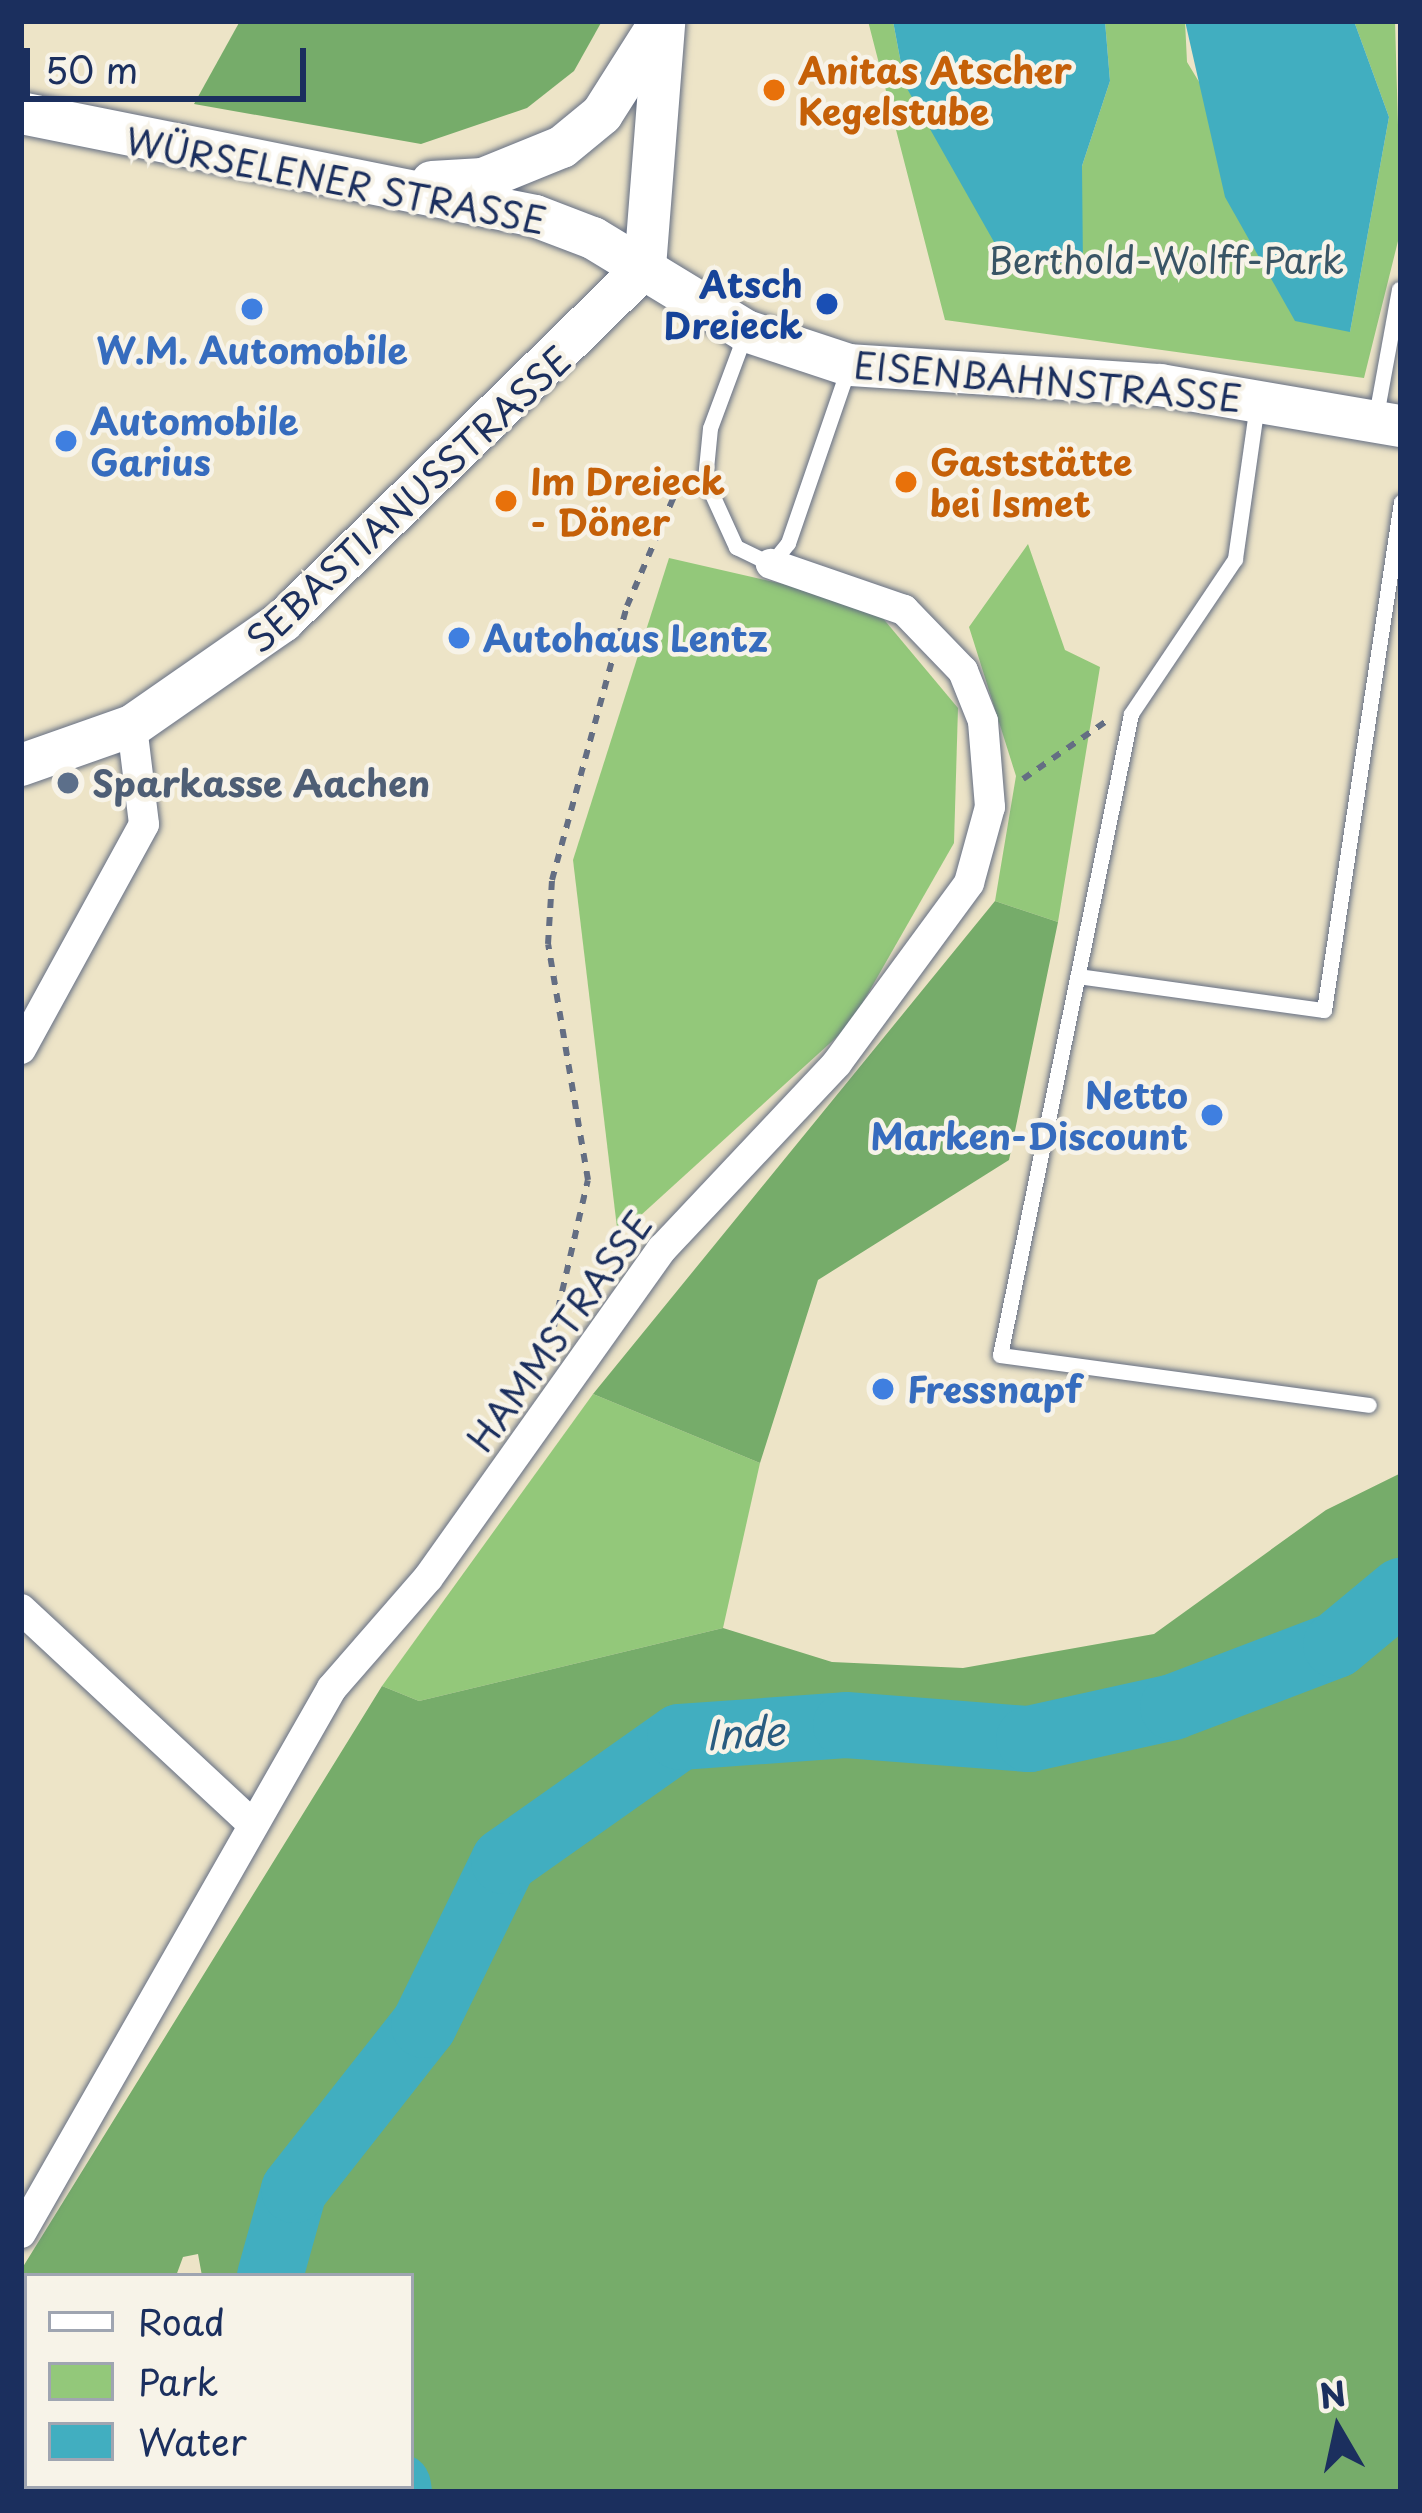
<!DOCTYPE html>
<meta charset="utf-8">
<style>
body{margin:0}
#map{position:relative;width:1422px;height:2513px;overflow:hidden;background:#ede4c7;font-family:"Playpen Sans",sans-serif}
div>[style]{position:absolute}
.green>*{inset:0;background:#93c87a;transform-origin:0 0}
.forest>*{inset:0;background:#76ac6a}
.water>*{inset:0;background:#41aec0}
.river>*{height:66px;margin:-33px;padding:0 33px;transform-origin:33px;border-radius:33px;background:#41aec0}
.path>*{height:6px;margin-top:-3px;transform-origin:0;background:repeating-linear-gradient(90deg,#646e83 0 9px,transparent 0 18px)}
.roads{filter:drop-shadow(0 0 3px #646e83) drop-shadow(0 0 3px #646e83)}
.lane>*{height:15px;margin:-7.5px;padding:0 7.5px;transform-origin:7.5px;border-radius:7.5px;background:#fff}
.street>*{height:30px;margin:-15px;padding:0 15px;transform-origin:15px;border-radius:15px;background:#fff}
.secondary>*{height:42px;margin:-21px;padding:0 21px;transform-origin:21px;border-radius:21px;background:#fff}
.dots>*{width:33px;height:33px;translate:-50% -50%;box-sizing:border-box;border:6px solid #f7f3e8;border-radius:50%}
span{translate:-50% -50%;white-space:nowrap;text-align:center;line-height:1.15;-webkit-text-stroke:9px #f7f3e8;paint-order:stroke}
.food-label{font-size:36px;color:#c56008;font-weight:700}
.left{translate:0 -50%;text-align:left}
.street-label{font-size:36px;color:#1b2f5e}
.park-label{font-size:36px;color:#395565}
.transit-label{font-size:36px;color:#164399;font-weight:700}
.right{translate:-100% -50%;text-align:right}
.shop-label{font-size:36px;color:#366cbe;font-weight:700}
.service-label{font-size:36px;color:#4e5e75;font-weight:700}
.water-label{font-size:39px;color:#285b80;font-style:italic}
.frame{position:absolute;inset:0;border:24px solid #1b2f5e;pointer-events:none}
.legend{position:absolute;left:24px;top:2273px;width:390px;height:216px;box-sizing:border-box;background:#f7f3e8;border:3px solid #9fa5b1;margin:0;padding:15px 21px;list-style:none;font-size:36px;color:#1b2f5e}
.legend li{display:flex;align-items:center;gap:24px;height:60px}
.legend b{width:60px;border:3px solid #9fa5b1}
.north{position:absolute;left:1278px;top:2369px;width:120px;height:120px;-webkit-text-stroke:9px #f7f3e8;paint-order:stroke;rotate:351deg;font-size:33px;font-weight:700;line-height:48px;text-align:center;color:#1b2f5e}
.north::after{content:'';display:block;margin:auto;width:42px;height:54px;background:#1b2f5e;clip-path:polygon(50% 0,100% 100%,50% 72%,0 100%)}
.scale{position:absolute;left:24px;top:48px;width:282px;height:54px;box-sizing:border-box;border:6px solid #1b2f5e;border-top:0;padding-left:15px;font-size:36px;line-height:42px;white-space:nowrap;color:#1b2f5e;-webkit-text-stroke:9px #f7f3e8;paint-order:stroke}
</style>
<div id="map">
<div class="green">
<i style="clip-path:polygon(868px 21px,893px 21px,905px 85px,1082px 268px,1082px 166px,1110px 81px,1105px 21px,1185px 21px,1187px 62px,1350px 332px,1389px 117px,1354px 21px,1395px 21px,1401px 229px,1364px 378px,945px 320px)"></i>
<i style="clip-path:polygon(1028px 544px,1065px 650px,1100px 667px,1058px 922px,995px 901px,1016px 776px,969px 627px)"></i>
<i style="clip-path:polygon(669px 558px,871px 604px,958px 708px,954px 843px,850px 1025px,618px 1236px,573px 860px)"></i>
<i style="clip-path:polygon(593px 1394px,760px 1463px,723px 1628px,419px 1701px,382px 1686px)"></i>
<i style="left:90px;top:2486px;width:192px;height:7px"></i>
</div>
<div class="forest">
<i style="clip-path:polygon(240px 21px,602px 21px,574px 71px,527px 108px,421px 144px,194px 104px)"></i>
<i style="clip-path:polygon(995px 901px,1058px 922px,1009px 1160px,818px 1280px,760px 1463px,593px 1394px)"></i>
<i style="clip-path:polygon(1401px 1473px,1401px 2492px,290px 2492px,282px 2486px,411px 2486px,411px 2276px,202px 2276px,198px 2254px,183px 2257px,176px 2276px,27px 2276px,27px 2486px,90px 2486px,21px 2492px,21px 2270px,382px 1686px,419px 1701px,723px 1628px,832px 1662px,963px 1668px,1154px 1634px,1326px 1510px)"></i>
</div>
<div class="water">
<i style="clip-path:polygon(893px 21px,1105px 21px,1110px 81px,1082px 166px,1083px 268px,998px 249px,905px 85px)"></i>
<i style="clip-path:polygon(1185px 21px,1354px 21px,1389px 117px,1350px 332px,1295px 321px,1225px 197px)"></i>
</div>
<div class="river">
<i style="left:270px;top:2276px;width:89px;rotate:-74.4deg"></i>
<i style="left:294px;top:2190px;width:210px;rotate:-51.8deg"></i>
<i style="left:424px;top:2025px;width:182px;rotate:-64deg"></i>
<i style="left:504px;top:1861px;width:215px;rotate:-35.2deg"></i>
<i style="left:680px;top:1737px;width:166px;rotate:-4.1deg"></i>
<i style="left:846px;top:1725px;width:184px;rotate:4.4deg"></i>
<i style="left:1029px;top:1739px;width:148px;rotate:-12.5deg"></i>
<i style="left:1173px;top:1707px;width:174px;rotate:-20.8deg"></i>
<i style="left:1336px;top:1645px;width:85px;rotate:-39.7deg"></i>
<i style="left:398px;top:2486px;width:6px;rotate:81deg"></i>
</div>
<div class="path">
<i style="left:1023px;top:779px;width:100px;rotate:-34.8deg"></i>
<i style="left:550px;top:1344px;width:168px;rotate:-77deg"></i>
<i style="left:588px;top:1180px;width:239px;rotate:-99.6deg"></i>
<i style="left:548px;top:944px;width:64px;rotate:-86.4deg"></i>
<i style="left:552px;top:880px;width:284px;rotate:-74.7deg"></i>
<i style="left:627px;top:606px;width:129px;rotate:-66.8deg"></i>
</div>
<div class="roads">
<div class="lane">
<i style="left:745px;top:334px;width:100px;rotate:110.4deg"></i>
<i style="left:710px;top:428px;width:51px;rotate:95.6deg"></i>
<i style="left:705px;top:479px;width:75px;rotate:65.5deg"></i>
<i style="left:736px;top:547px;width:39px;rotate:26deg"></i>
<i style="left:771px;top:564px;width:27px;rotate:-51deg"></i>
<i style="left:788px;top:543px;width:187px;rotate:-71deg"></i>
<i style="left:1257px;top:404px;width:157px;rotate:98.1deg"></i>
<i style="left:1235px;top:559px;width:187px;rotate:123.9deg"></i>
<i style="left:1131px;top:714px;width:654px;rotate:101.55deg"></i>
<i style="left:1000px;top:1355px;width:372px;rotate:7.7deg"></i>
<i style="left:1375px;top:421px;width:134px;rotate:-79.7deg"></i>
<i style="left:1085px;top:977px;width:241px;rotate:7.9deg"></i>
<i style="left:1324px;top:1010px;width:514px;rotate:-81.38deg"></i>
</div>
<div class="street">
<i style="left:21px;top:1049px;width:256px;rotate:-61.3deg"></i>
<i style="left:144px;top:824px;width:99px;rotate:-97deg"></i>
<i style="left:21px;top:1609px;width:311px;rotate:42.9deg"></i>
<i style="left:21px;top:2233px;width:627px;rotate:-60.29deg"></i>
<i style="left:332px;top:1688px;width:146px;rotate:-48.9deg"></i>
<i style="left:428px;top:1578px;width:404px;rotate:-54.6deg"></i>
<i style="left:662px;top:1249px;width:255px;rotate:-46.7deg"></i>
<i style="left:837px;top:1063px;width:223px;rotate:-53.7deg"></i>
<i style="left:969px;top:883px;width:79px;rotate:-74.6deg"></i>
<i style="left:990px;top:807px;width:86px;rotate:-94.7deg"></i>
<i style="left:983px;top:721px;width:54px;rotate:-111.8deg"></i>
<i style="left:963px;top:671px;width:85px;rotate:-134deg"></i>
<i style="left:904px;top:610px;width:141px;rotate:-160.9deg"></i>
</div>
<div class="secondary">
<i style="left:21px;top:113px;width:524px;rotate:11.33deg"></i>
<i style="left:535px;top:216px;width:62px;rotate:20.8deg"></i>
<i style="left:593px;top:238px;width:179px;rotate:31.3deg"></i>
<i style="left:746px;top:331px;width:108px;rotate:18.3deg"></i>
<i style="left:849px;top:365px;width:312px;rotate:3.7deg"></i>
<i style="left:1160px;top:385px;width:244px;rotate:9.7deg"></i>
<i style="left:432px;top:182px;width:51px;rotate:-3.4deg"></i>
<i style="left:483px;top:179px;width:85px;rotate:-22.1deg"></i>
<i style="left:562px;top:147px;width:52px;rotate:-39.5deg"></i>
<i style="left:602px;top:114px;width:110px;rotate:-57.6deg"></i>
<i style="left:645px;top:267px;width:245px;rotate:-85.5deg"></i>
<i style="left:21px;top:765px;width:118px;rotate:-19.4deg"></i>
<i style="left:132px;top:726px;width:184px;rotate:-34.8deg"></i>
<i style="left:283px;top:621px;width:506px;rotate:-44.36deg"></i>
</div>
</div>
<div class="dots">
<i style="left:774px;top:90px;background:#e8710a"></i>
<i style="left:827px;top:304px;background:#1a4fb4"></i>
<i style="left:252px;top:309px;background:#3f7fe0"></i>
<i style="left:66px;top:441px;background:#3f7fe0"></i>
<i style="left:906px;top:482px;background:#e8710a"></i>
<i style="left:506px;top:501px;background:#e8710a"></i>
<i style="left:459px;top:638px;background:#3f7fe0"></i>
<i style="left:68px;top:783px;background:#5c6f8a"></i>
<i style="left:1212px;top:1115px;background:#3f7fe0"></i>
<i style="left:883px;top:1389px;background:#3f7fe0"></i>
</div>
<div class="food-label">
<span class="left" style="left:798px;top:90px">Anitas Atscher<br>Kegelstube</span>
<span class="left" style="left:930px;top:482px">Gaststätte<br>bei Ismet</span>
<span class="left" style="left:530px;top:501px">Im Dreieck<br>- Döner</span>
</div>
<div class="street-label">
<span style="left:336px;top:180px;rotate:11deg">WÜRSELENER STRASSE</span>
<span style="left:1048px;top:381px;rotate:5deg">EISENBAHNSTRASSE</span>
<span style="left:408px;top:499px;rotate:-43deg">SEBASTIANUSSTRASSE</span>
<span style="left:559px;top:1331px;rotate:-54deg">HAMMSTRASSE</span>
</div>
<div class="park-label">
<span style="left:1166px;top:260px">Berthold-Wolff-Park</span>
</div>
<div class="transit-label">
<span class="right" style="left:803px;top:304px">Atsch<br>Dreieck</span>
</div>
<div class="shop-label">
<span style="left:252px;top:350px">W.M. Automobile</span>
<span class="left" style="left:90px;top:441px">Automobile<br>Garius</span>
<span class="left" style="left:483px;top:638px">Autohaus Lentz</span>
<span class="right" style="left:1188px;top:1115px">Netto<br>Marken-Discount</span>
<span class="left" style="left:907px;top:1389px">Fressnapf</span>
</div>
<div class="service-label">
<span class="left" style="left:92px;top:783px">Sparkasse Aachen</span>
</div>
<div class="water-label">
<span style="left:745px;top:1732px;rotate:-4deg">Inde</span>
</div>
<div class="frame"></div>
<ul class="legend">
<li><b style="height:15px;background:#fff"></b>Road</li>
<li><b style="height:33px;background:#93c87a"></b>Park</li>
<li><b style="height:33px;background:#41aec0"></b>Water</li>
</ul>
<div class="north">N</div>
<div class="scale">50 m</div>
</div>
